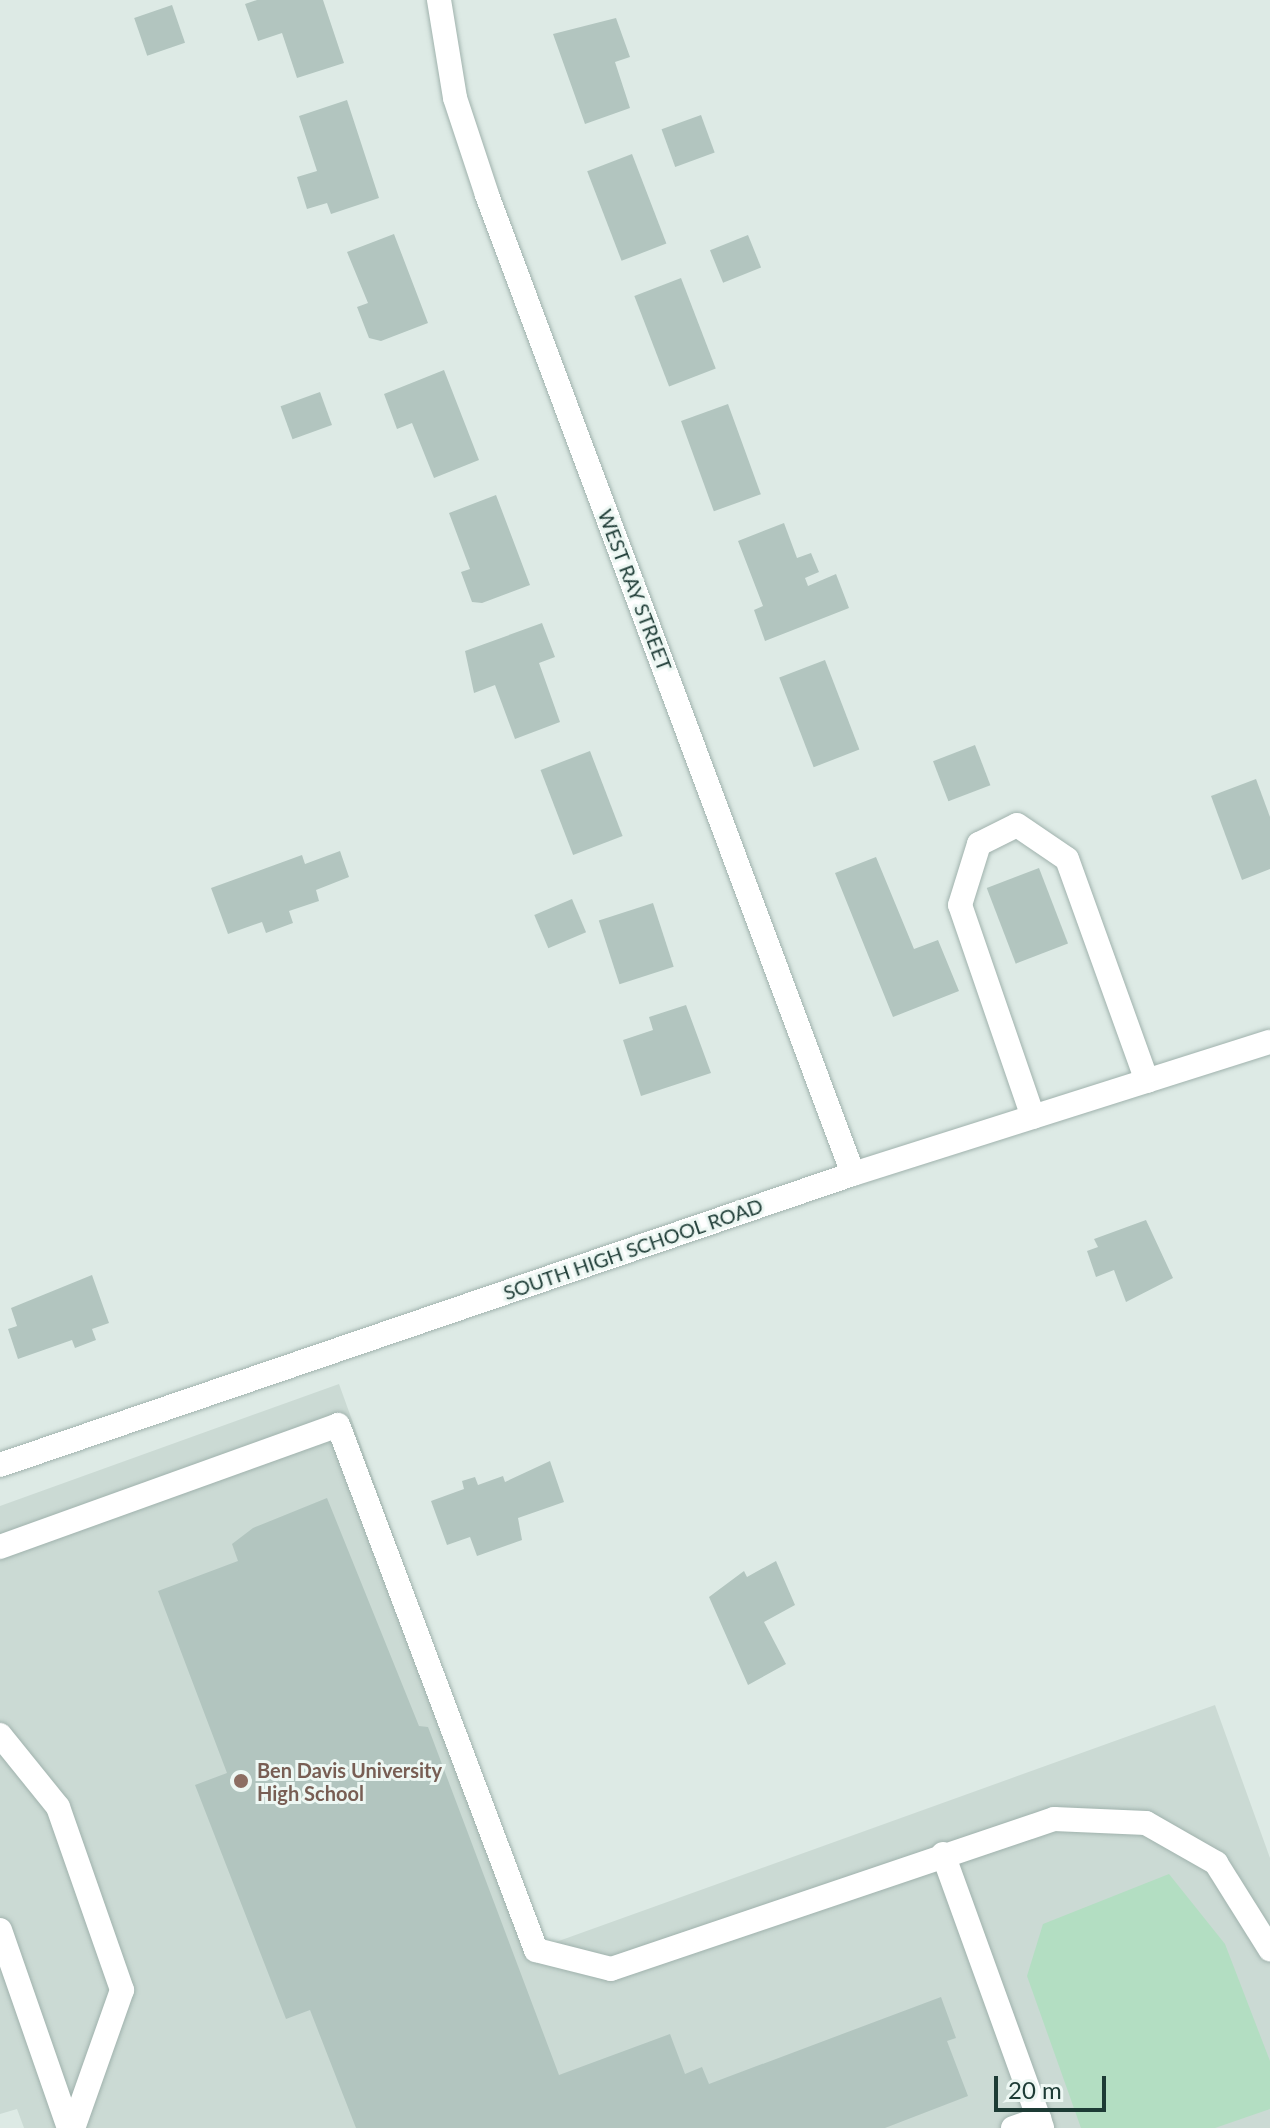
<!DOCTYPE html>
<style>
body{margin:0}
#map{position:relative;width:1270px;height:2128px;overflow:hidden;background:#ddeae5;font-family:Lato,sans-serif}
div>[style]{position:absolute}
.built>*{inset:0;background:#cbdad4}
.green>*{inset:0;background:#b3dec2}
.building>*{inset:0;background:#b2c5bf;transform-origin:0 0}
.roads{filter:drop-shadow(0 0 2px #a0b2ad) drop-shadow(0 0 2px #a0b2ad)}
.minor>*{height:24px;margin:-12px;padding:0 12px;transform-origin:12px;border-radius:12px;background:#fff}
.dots>*{width:22px;height:22px;translate:-50% -50%;box-sizing:border-box;border:4px solid #edf7f3;border-radius:50%}
span{translate:-50% -50%;white-space:nowrap;text-align:center;line-height:1.15;-webkit-text-stroke:6px #edf7f3;paint-order:stroke}
.street-label{font-size:20px;color:#1d3b35}
.education-label{font-size:20px;color:#785e54;font-weight:700}
.left{translate:0 -50%;text-align:left}
.scale{position:absolute;left:994px;top:2076px;width:112px;height:36px;box-sizing:border-box;border:4px solid #1d3b35;border-top:0;padding-left:10px;font-size:24px;line-height:28px;white-space:nowrap;color:#1d3b35;-webkit-text-stroke:6px #edf7f3;paint-order:stroke}
</style>
<div id="map">
<div class="built">
<i style="clip-path:polygon(339px 1384px,542px 1947px,1215px 1705px,1270px 1858px,1270px 2128px,24px 2128px,17px 2109px,0 2114px,0 1506px)"></i>
</div>
<div class="green">
<i style="clip-path:polygon(1169px 1874px,1225px 1944px,1270px 2061px,1270px 2109px,1215px 2128px,1081px 2128px,1027px 1976px,1043px 1924px)"></i>
</div>
<div class="building">
<i style="clip-path:polygon(257px 0,323px 0,344px 63px,297px 78px,282px 33px,258px 41px,245px 4px)"></i>
<i style="left:172px;top:5px;width:40px;height:40px;rotate:71deg"></i>
<i style="clip-path:polygon(616px 18px,630px 57px,615px 62px,630px 108px,585px 124px,553px 34px)"></i>
<i style="clip-path:polygon(347px 100px,379px 198px,331px 214px,327px 203px,307px 209px,297px 177px,317px 171px,299px 116px)"></i>
<i style="left:701px;top:115px;width:40px;height:42px;rotate:70deg"></i>
<i style="left:632px;top:154px;width:96px;height:48px;rotate:69deg"></i>
<i style="clip-path:polygon(394px 234px,428px 323px,381px 341px,369px 338px,357px 307px,368px 303px,347px 252px)"></i>
<i style="left:748px;top:235px;width:35px;height:41px;rotate:68deg"></i>
<i style="left:681px;top:278px;width:97px;height:50px;rotate:69deg"></i>
<i style="clip-path:polygon(444px 370px,479px 460px,434px 478px,412px 423px,397px 429px,384px 394px)"></i>
<i style="left:320px;top:392px;width:35px;height:42px;rotate:70deg"></i>
<i style="left:728px;top:404px;width:96px;height:50px;rotate:70deg"></i>
<i style="clip-path:polygon(496px 495px,530px 585px,482px 603px,472px 602px,461px 572px,470px 569px,449px 513px)"></i>
<i style="clip-path:polygon(784px 523px,797px 558px,811px 553px,819px 572px,805px 578px,808px 586px,836px 574px,849px 608px,765px 641px,754px 610px,763px 606px,738px 541px)"></i>
<i style="clip-path:polygon(542px 623px,555px 657px,539px 663px,560px 722px,515px 739px,495px 685px,474px 693px,465px 651px)"></i>
<i style="left:825px;top:660px;width:96px;height:49px;rotate:69deg"></i>
<i style="left:975px;top:745px;width:43px;height:45px;rotate:69deg"></i>
<i style="left:590px;top:751px;width:91px;height:53px;rotate:69deg"></i>
<i style="clip-path:polygon(1256px 779px,1270px 817px,1270px 869px,1242px 880px,1211px 796px)"></i>
<i style="clip-path:polygon(340px 851px,349px 877px,316px 890px,319px 901px,289px 911px,293px 923px,266px 933px,262px 922px,228px 934px,211px 888px,302px 855px,305px 864px)"></i>
<i style="clip-path:polygon(876px 857px,914px 949px,938px 940px,959px 991px,893px 1017px,835px 873px)"></i>
<i style="left:1039px;top:868px;width:81px;height:56px;rotate:69deg"></i>
<i style="left:572px;top:899px;width:36px;height:41px;rotate:67deg"></i>
<i style="left:653px;top:903px;width:67px;height:57px;rotate:72deg"></i>
<i style="clip-path:polygon(686px 1005px,711px 1073px,641px 1096px,623px 1040px,653px 1030px,649px 1017px)"></i>
<i style="clip-path:polygon(1146px 1220px,1173px 1278px,1126px 1302px,1114px 1270px,1096px 1277px,1087px 1251px,1098px 1247px,1094px 1239px)"></i>
<i style="clip-path:polygon(92px 1275px,109px 1323px,92px 1329px,96px 1340px,75px 1348px,72px 1340px,18px 1359px,8px 1329px,17px 1326px,11px 1308px)"></i>
<i style="clip-path:polygon(550px 1461px,564px 1502px,518px 1518px,522px 1540px,477px 1556px,470px 1537px,447px 1545px,431px 1501px,464px 1489px,462px 1481px,475px 1477px,478px 1485px,503px 1476px,505px 1482px)"></i>
<i style="clip-path:polygon(327px 1498px,419px 1726px,428px 1727px,559px 2075px,670px 2034px,685px 2074px,702px 2067px,709px 2084px,941px 1997px,956px 2038px,947px 2041px,968px 2096px,885px 2128px,356px 2128px,310px 2010px,286px 2019px,195px 1785px,227px 1773px,158px 1591px,238px 1561px,232px 1544px,253px 1528px)"></i>
<i style="clip-path:polygon(776px 1561px,795px 1605px,764px 1622px,786px 1664px,748px 1685px,709px 1597px,744px 1571px,747px 1577px)"></i>
</div>
<div class="roads">
<div class="minor">
<i style="left:439px;top:0;width:99px;rotate:80.7deg"></i>
<i style="left:455px;top:98px;width:102px;rotate:71.7deg"></i>
<i style="left:487px;top:195px;width:1045px;rotate:69.5deg"></i>
<i style="left:1033px;top:1117px;width:224px;rotate:-109deg"></i>
<i style="left:960px;top:905px;width:64px;rotate:-72.7deg"></i>
<i style="left:979px;top:844px;width:42px;rotate:-26.6deg"></i>
<i style="left:1017px;top:825px;width:60px;rotate:34.2deg"></i>
<i style="left:1067px;top:859px;width:236px;rotate:70.2deg"></i>
<i style="left:0;top:1465px;width:901px;rotate:-18.84deg"></i>
<i style="left:853px;top:1174px;width:437px;rotate:-17.6deg"></i>
<i style="left:0;top:1547px;width:359px;rotate:-19.8deg"></i>
<i style="left:338px;top:1425px;width:561px;rotate:69.34deg"></i>
<i style="left:536px;top:1950px;width:77px;rotate:14.2deg"></i>
<i style="left:611px;top:1969px;width:468px;rotate:-18.7deg"></i>
<i style="left:1054px;top:1819px;width:92px;rotate:2.5deg"></i>
<i style="left:1146px;top:1823px;width:81px;rotate:29.7deg"></i>
<i style="left:1216px;top:1863px;width:102px;rotate:57.9deg"></i>
<i style="left:0;top:1735px;width:92px;rotate:51.1deg"></i>
<i style="left:58px;top:1807px;width:194px;rotate:70.7deg"></i>
<i style="left:122px;top:1990px;width:146px;rotate:109.5deg"></i>
<i style="left:943px;top:1854px;width:291px;rotate:70.1deg"></i>
<i style="left:0;top:1930px;width:210px;rotate:70.8deg"></i>
<i style="left:1013px;top:2128px;width:28px;rotate:-19deg"></i>
</div>
</div>
<div class="dots">
<i style="left:241px;top:1781px;background:#8d6e63"></i>
</div>
<div class="street-label">
<span style="left:635px;top:590px;rotate:69deg">WEST RAY STREET</span>
<span style="left:633px;top:1249px;rotate:-19deg">SOUTH HIGH SCHOOL ROAD</span>
</div>
<div class="education-label">
<span class="left" style="left:257px;top:1782px">Ben Davis University<br>High School</span>
</div>
<div class="scale">20 m</div>
</div>
